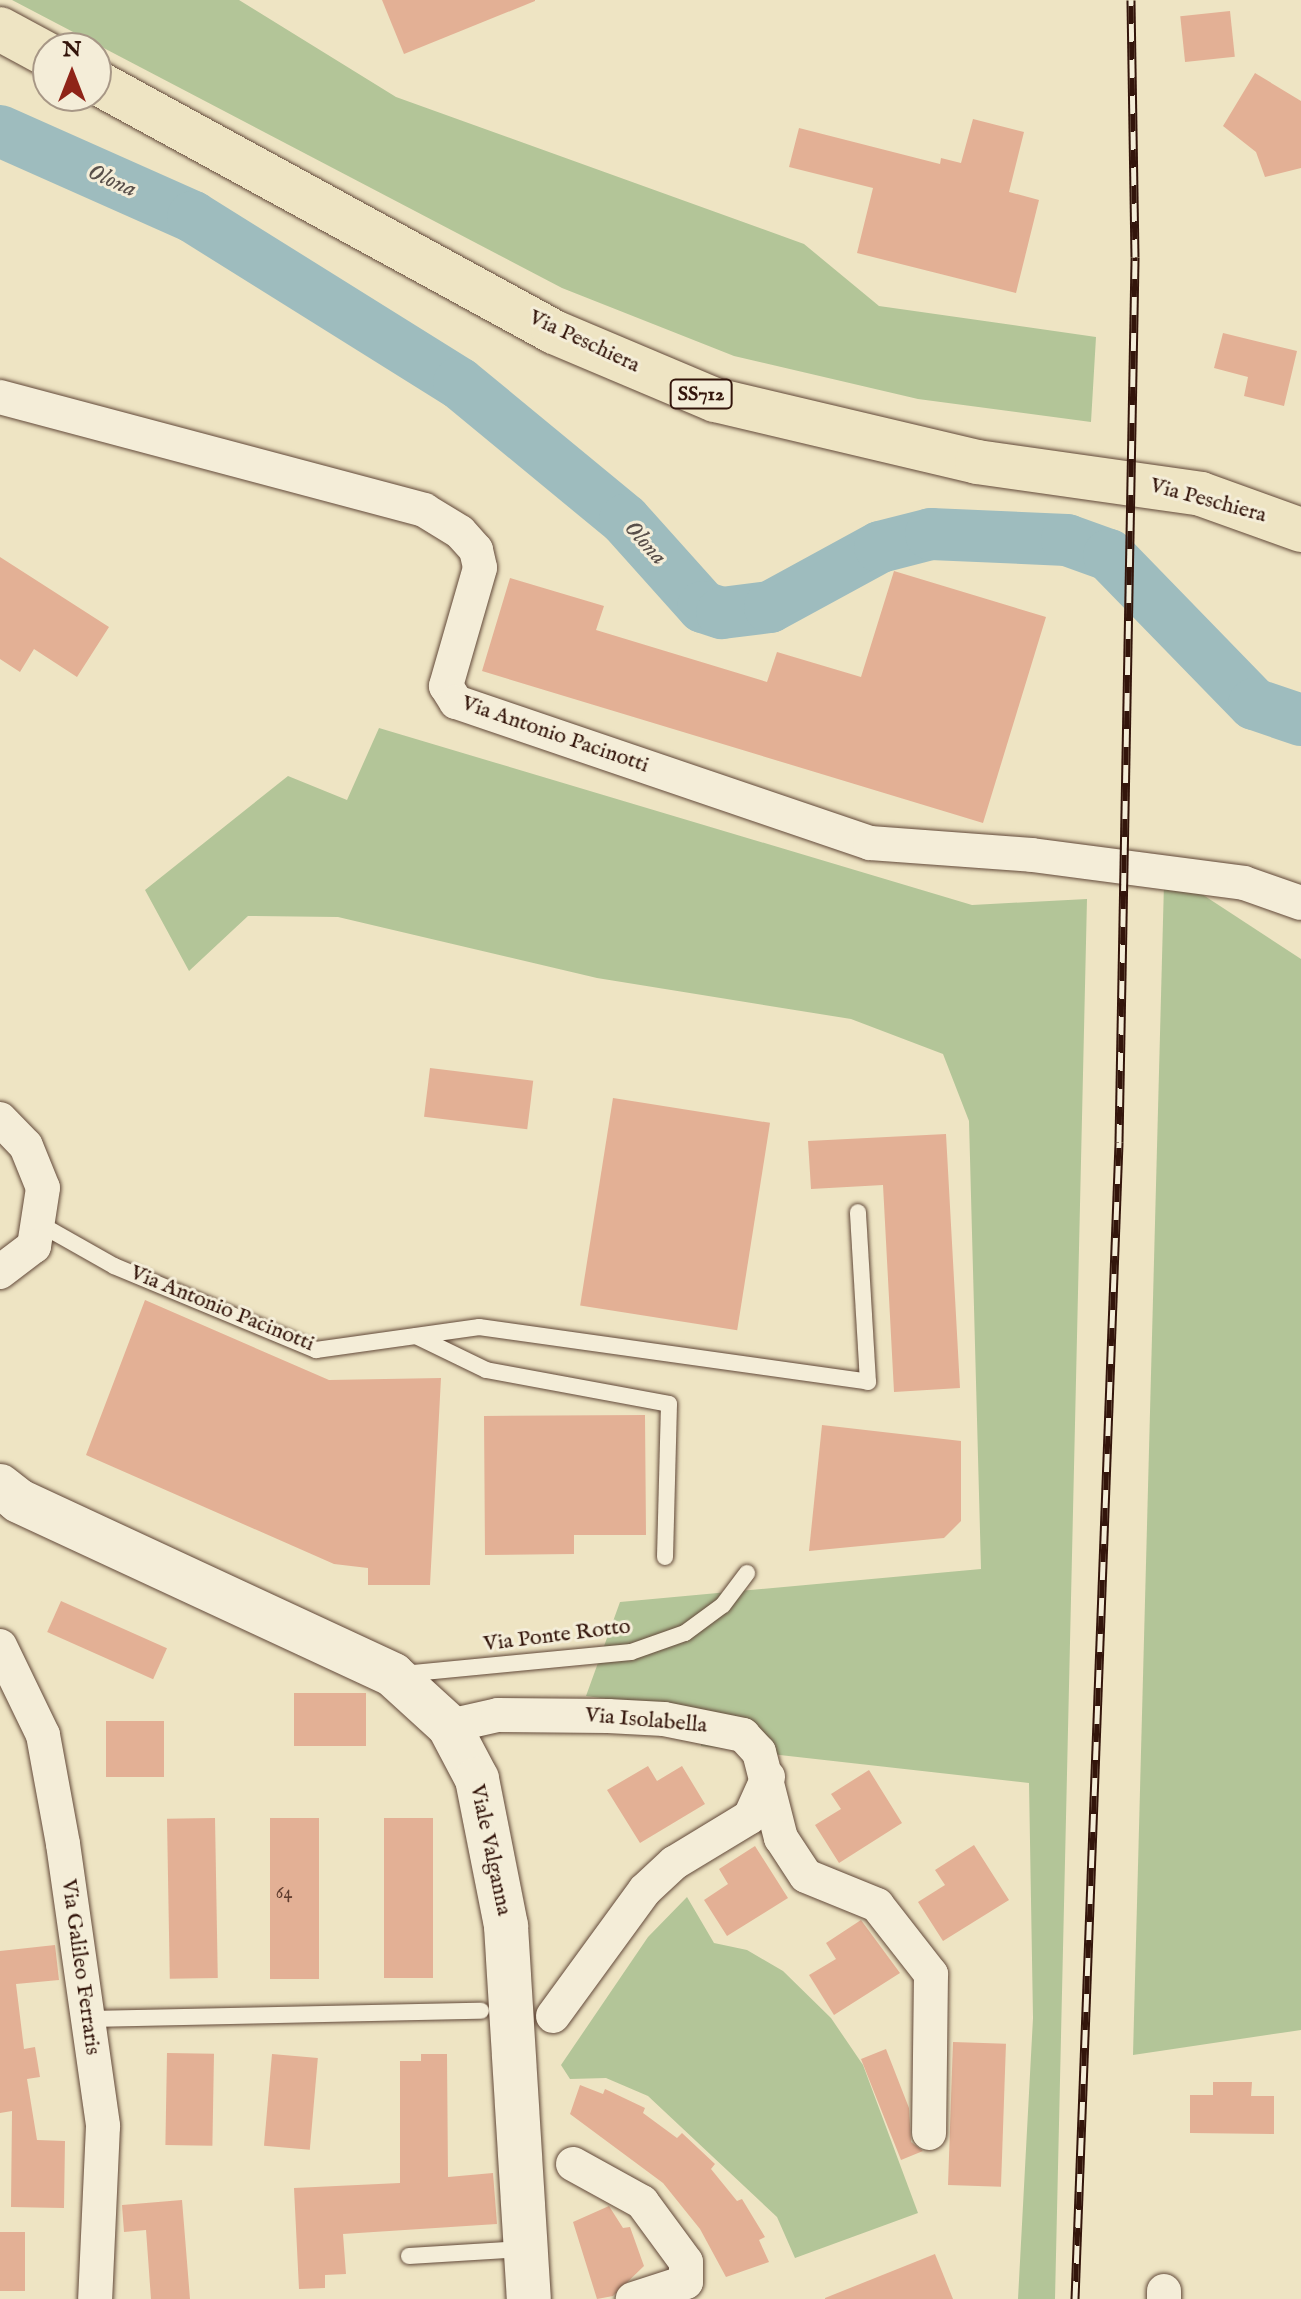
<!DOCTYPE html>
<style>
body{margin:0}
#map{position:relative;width:1301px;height:2299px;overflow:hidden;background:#eee4c3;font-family:"IM FELL English",serif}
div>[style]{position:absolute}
.green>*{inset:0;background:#b3c598}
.river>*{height:52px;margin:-26px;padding:0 26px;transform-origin:26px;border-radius:26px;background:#9ebcbe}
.building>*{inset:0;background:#e3b095;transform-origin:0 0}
.roads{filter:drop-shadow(0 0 2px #624939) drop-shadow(0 0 2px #624939)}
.service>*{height:16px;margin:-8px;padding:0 8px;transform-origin:8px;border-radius:8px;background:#f4edd8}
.minor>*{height:34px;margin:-17px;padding:0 17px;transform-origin:17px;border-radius:17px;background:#f4edd8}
.secondary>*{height:44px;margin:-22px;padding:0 22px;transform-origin:22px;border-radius:22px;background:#f4edd8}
.primary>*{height:44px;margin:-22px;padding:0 22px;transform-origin:22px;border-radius:22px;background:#eee4c3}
.rail>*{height:9px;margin-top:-4.5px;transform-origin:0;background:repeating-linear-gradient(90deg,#f4edd8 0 18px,#33150b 0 36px);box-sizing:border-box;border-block:2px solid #33150b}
span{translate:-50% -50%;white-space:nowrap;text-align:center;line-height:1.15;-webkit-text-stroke:6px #f4edd8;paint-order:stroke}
.number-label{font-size:18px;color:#5f3c2e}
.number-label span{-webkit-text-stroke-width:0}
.shield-label span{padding:2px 6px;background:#f4edd8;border:2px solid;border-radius:6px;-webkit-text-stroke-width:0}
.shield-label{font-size:20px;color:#33150b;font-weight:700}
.street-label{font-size:22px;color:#33150b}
.water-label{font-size:24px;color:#584f4a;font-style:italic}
.north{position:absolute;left:32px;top:32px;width:80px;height:80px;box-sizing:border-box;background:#f4edd8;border:2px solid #a79786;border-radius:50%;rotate:0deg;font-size:22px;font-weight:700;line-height:32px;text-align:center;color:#33150b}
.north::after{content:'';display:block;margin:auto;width:28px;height:36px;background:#8f2418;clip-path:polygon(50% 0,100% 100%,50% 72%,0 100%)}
</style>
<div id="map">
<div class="green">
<i style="clip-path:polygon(12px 0,239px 0,396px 97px,804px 244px,879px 306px,1096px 337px,1091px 422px,918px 399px,734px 356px,562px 288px)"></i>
<i style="clip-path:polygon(379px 728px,972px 905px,1087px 899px,1055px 2299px,1018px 2299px,1033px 2018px,1029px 1783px,701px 1746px,703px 1712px,586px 1696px,620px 1602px,981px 1569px,969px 1121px,943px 1054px,851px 1019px,597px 978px,338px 917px,248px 916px,189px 971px,145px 890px,288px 776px,347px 800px)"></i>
<i style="clip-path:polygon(1164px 883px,1191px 887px,1301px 959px,1301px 2030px,1133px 2055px)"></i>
<i style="clip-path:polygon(687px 1897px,714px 1943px,747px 1950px,783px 1971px,831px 2018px,863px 2065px,918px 2213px,795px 2258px,777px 2217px,648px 2096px,606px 2078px,570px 2079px,561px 2065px,648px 1937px)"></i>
</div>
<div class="river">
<i style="left:0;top:131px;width:211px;rotate:24deg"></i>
<i style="left:193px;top:217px;width:314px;rotate:32deg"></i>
<i style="left:459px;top:383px;width:215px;rotate:39.5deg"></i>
<i style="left:625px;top:520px;width:117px;rotate:48.1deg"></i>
<i style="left:703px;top:607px;width:20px;rotate:18deg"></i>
<i style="left:722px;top:613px;width:48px;rotate:-7.1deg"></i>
<i style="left:770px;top:607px;width:125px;rotate:-28.6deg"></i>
<i style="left:880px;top:547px;width:53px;rotate:-14.3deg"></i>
<i style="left:931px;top:534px;width:136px;rotate:2.5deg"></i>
<i style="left:1067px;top:540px;width:45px;rotate:19.7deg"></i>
<i style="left:1109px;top:555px;width:208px;rotate:45.8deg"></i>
<i style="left:1254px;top:704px;width:50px;rotate:18.8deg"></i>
</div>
<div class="building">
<i style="clip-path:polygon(382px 0,535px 0,535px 1px,404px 54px)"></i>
<i style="left:1230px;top:11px;width:46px;height:50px;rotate:84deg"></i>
<i style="clip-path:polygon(1255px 73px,1301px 101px,1301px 168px,1265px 177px,1256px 152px,1223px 126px)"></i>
<i style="clip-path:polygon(973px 119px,1024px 132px,1009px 192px,1039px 200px,1016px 293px,857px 253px,873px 188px,789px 167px,799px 128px,940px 164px,941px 158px,961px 163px)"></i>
<i style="clip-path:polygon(1223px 333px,1297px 351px,1284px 406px,1244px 396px,1248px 377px,1214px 368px)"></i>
<i style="clip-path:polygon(0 557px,109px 627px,77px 677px,34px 649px,20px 672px,0 659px)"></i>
<i style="clip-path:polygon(894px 571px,1046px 617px,983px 823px,482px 671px,510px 578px,604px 606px,596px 630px,767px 682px,777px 652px,861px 677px)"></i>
<i style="left:430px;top:1068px;width:104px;height:49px;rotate:7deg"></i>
<i style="left:613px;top:1098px;width:159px;height:210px;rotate:9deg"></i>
<i style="clip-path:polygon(946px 1134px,960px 1388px,894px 1392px,883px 1185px,811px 1189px,808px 1141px)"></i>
<i style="clip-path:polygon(145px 1300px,329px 1380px,441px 1378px,430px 1585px,368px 1585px,368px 1568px,334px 1564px,86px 1455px)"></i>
<i style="clip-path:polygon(645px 1415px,646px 1535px,574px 1535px,574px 1554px,485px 1555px,484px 1416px)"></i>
<i style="clip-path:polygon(822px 1425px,961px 1441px,961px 1521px,944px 1538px,809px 1551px)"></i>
<i style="left:61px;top:1601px;width:116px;height:34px;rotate:24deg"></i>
<i style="left:294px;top:1693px;width:72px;height:53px"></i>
<i style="left:106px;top:1721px;width:58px;height:56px"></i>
<i style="clip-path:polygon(648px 1766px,657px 1781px,682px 1766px,705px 1804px,640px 1843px,607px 1790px)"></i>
<i style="clip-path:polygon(869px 1770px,902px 1823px,839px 1863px,815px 1825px,841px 1809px,831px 1794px)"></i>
<i style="left:215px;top:1818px;width:160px;height:48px;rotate:89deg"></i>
<i style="left:270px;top:1818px;width:49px;height:161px"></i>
<i style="left:433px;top:1818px;width:160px;height:49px;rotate:90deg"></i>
<i style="clip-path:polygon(974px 1845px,1009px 1900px,943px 1941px,918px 1902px,945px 1885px,935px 1870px)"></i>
<i style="clip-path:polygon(755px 1846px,788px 1898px,727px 1936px,704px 1900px,728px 1884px,719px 1869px)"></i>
<i style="clip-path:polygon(861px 1920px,900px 1973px,834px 2015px,809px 1975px,836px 1959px,826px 1943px)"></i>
<i style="clip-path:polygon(55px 1945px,59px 1980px,16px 1984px,24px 2049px,35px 2047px,40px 2077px,27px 2079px,37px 2140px,65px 2141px,64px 2208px,11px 2207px,12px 2111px,0 2113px,0 1951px)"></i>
<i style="left:953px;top:2042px;width:53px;height:143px;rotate:2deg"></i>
<i style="clip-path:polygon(886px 2049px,909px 2108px,911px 2142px,923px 2151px,901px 2160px,861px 2059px)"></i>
<i style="left:167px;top:2053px;width:47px;height:92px;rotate:1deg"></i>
<i style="left:272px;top:2054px;width:46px;height:92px;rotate:5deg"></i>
<i style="clip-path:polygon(421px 2054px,447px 2054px,448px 2177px,493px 2173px,497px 2224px,343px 2234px,346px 2274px,325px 2275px,325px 2288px,299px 2289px,294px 2188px,400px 2183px,400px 2061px,421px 2061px)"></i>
<i style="clip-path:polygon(1213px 2082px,1252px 2082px,1251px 2096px,1274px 2096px,1274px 2134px,1190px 2133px,1190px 2095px,1213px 2095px)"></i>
<i style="clip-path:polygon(580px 2085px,603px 2094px,605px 2089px,645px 2108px,643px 2113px,677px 2138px,682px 2133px,715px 2164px,711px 2169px,737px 2201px,742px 2199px,765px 2237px,759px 2240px,769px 2262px,726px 2277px,700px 2229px,663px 2183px,570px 2114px)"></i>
<i style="clip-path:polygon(182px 2200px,190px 2299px,151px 2299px,146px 2230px,124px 2232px,122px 2205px)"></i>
<i style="clip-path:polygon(609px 2206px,623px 2228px,630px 2227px,644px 2266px,613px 2296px,597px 2299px,573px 2222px)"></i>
<i style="left:0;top:2232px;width:25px;height:59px"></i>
<i style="clip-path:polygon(935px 2254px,953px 2299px,825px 2299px,825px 2298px)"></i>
</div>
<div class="roads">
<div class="service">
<i style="left:38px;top:1223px;width:87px;rotate:29.5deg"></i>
<i style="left:114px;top:1266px;width:219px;rotate:22.6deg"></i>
<i style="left:316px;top:1350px;width:165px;rotate:-8deg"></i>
<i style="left:479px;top:1327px;width:393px;rotate:8deg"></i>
<i style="left:868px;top:1382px;width:170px;rotate:-93.4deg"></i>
<i style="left:416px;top:1336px;width:78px;rotate:25.9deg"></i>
<i style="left:486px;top:1370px;width:186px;rotate:10.5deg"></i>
<i style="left:669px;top:1404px;width:153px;rotate:91.5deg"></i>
<i style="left:403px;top:1674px;width:229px;rotate:-5.5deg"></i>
<i style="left:631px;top:1652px;width:57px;rotate:-19.4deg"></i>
<i style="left:685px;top:1633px;width:47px;rotate:-36.4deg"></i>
<i style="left:723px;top:1605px;width:40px;rotate:-53deg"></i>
<i style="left:86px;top:2019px;width:395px;rotate:-1.2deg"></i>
<i style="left:409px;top:2256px;width:114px;rotate:-3.5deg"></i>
</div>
<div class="minor">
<i style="left:0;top:397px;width:439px;rotate:14.9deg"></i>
<i style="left:424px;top:510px;width:42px;rotate:31.4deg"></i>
<i style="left:460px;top:532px;width:24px;rotate:48deg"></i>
<i style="left:476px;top:550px;width:18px;rotate:77deg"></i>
<i style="left:480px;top:568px;width:123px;rotate:106.1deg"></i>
<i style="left:446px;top:686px;width:19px;rotate:58deg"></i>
<i style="left:456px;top:702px;width:437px;rotate:18.8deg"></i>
<i style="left:870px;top:843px;width:162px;rotate:4.2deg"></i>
<i style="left:1032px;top:855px;width:214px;rotate:7.5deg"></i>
<i style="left:1244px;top:883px;width:60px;rotate:19.3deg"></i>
<i style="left:0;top:1119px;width:37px;rotate:46deg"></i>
<i style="left:26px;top:1146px;width:45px;rotate:68deg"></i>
<i style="left:43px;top:1188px;width:59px;rotate:98.8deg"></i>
<i style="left:34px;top:1246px;width:43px;rotate:142.6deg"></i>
<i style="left:0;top:1646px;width:99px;rotate:64.2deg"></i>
<i style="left:43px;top:1735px;width:111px;rotate:79.6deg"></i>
<i style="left:63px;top:1844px;width:285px;rotate:81.9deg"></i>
<i style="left:103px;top:2126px;width:173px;rotate:92.6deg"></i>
<i style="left:449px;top:1726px;width:50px;rotate:-12.7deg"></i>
<i style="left:498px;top:1715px;width:110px;rotate:0.5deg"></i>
<i style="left:608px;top:1716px;width:56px;rotate:3.1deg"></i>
<i style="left:664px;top:1719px;width:81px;rotate:11.4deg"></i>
<i style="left:743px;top:1735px;width:23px;rotate:47deg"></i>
<i style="left:759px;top:1752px;width:89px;rotate:75.7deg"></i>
<i style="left:781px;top:1838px;width:45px;rotate:56.7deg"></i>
<i style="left:806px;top:1876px;width:77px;rotate:22.2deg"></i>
<i style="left:877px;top:1905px;width:88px;rotate:52deg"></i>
<i style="left:931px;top:1974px;width:159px;rotate:90.7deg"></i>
<i style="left:553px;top:2016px;width:156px;rotate:-53.9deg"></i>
<i style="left:645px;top:1890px;width:40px;rotate:-43deg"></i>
<i style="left:674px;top:1863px;width:89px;rotate:-31.2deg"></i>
<i style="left:750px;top:1817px;width:44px;rotate:-65.8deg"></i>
<i style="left:573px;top:2164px;width:79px;rotate:28.8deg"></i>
<i style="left:642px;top:2202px;width:74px;rotate:53.7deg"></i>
<i style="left:686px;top:2262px;width:20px;rotate:90deg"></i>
<i style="left:686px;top:2282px;width:56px;rotate:162.2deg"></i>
<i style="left:1164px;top:2299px;width:8px;rotate:-90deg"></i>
</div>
<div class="secondary">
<i style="left:0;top:1486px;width:24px;rotate:38deg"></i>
<i style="left:19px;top:1501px;width:412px;rotate:24.9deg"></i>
<i style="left:393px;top:1675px;width:76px;rotate:42.3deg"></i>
<i style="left:449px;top:1726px;width:60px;rotate:62.2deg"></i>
<i style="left:477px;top:1779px;width:150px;rotate:78.8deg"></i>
<i style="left:506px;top:1926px;width:374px;rotate:86.5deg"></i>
</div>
<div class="primary">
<i style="left:0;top:29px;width:55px;rotate:28.4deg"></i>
<i style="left:96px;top:82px;width:522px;rotate:28.63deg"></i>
<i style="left:554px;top:332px;width:175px;rotate:22.9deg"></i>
<i style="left:715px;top:400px;width:269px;rotate:13.3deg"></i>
<i style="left:977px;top:462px;width:226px;rotate:8.1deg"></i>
<i style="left:1201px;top:494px;width:106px;rotate:19.8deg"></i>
</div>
</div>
<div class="rail">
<i style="left:1075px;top:2299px;width:1158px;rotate:-87.82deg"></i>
<i style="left:1119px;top:1142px;width:885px;rotate:-88.96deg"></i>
<i style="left:1135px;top:257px;width:257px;rotate:-90.9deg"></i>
</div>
<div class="number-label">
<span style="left:284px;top:1894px">64</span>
</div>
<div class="shield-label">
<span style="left:701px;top:394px">SS712</span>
</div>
<div class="street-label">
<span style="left:584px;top:342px;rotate:25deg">Via Peschiera</span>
<span style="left:1208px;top:501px;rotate:15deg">Via Peschiera</span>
<span style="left:555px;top:735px;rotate:19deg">Via Antonio Pacinotti</span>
<span style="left:222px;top:1309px;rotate:22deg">Via Antonio Pacinotti</span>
<span style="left:557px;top:1636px;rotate:-7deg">Via Ponte Rotto</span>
<span style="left:646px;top:1721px;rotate:5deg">Via Isolabella</span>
<span style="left:490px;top:1850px;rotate:78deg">Viale Valganna</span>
<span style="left:80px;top:1967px;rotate:82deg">Via Galileo Ferraris</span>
</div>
<div class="water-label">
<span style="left:112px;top:181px;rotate:24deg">Olona</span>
<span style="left:645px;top:543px;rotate:48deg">Olona</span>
</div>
<div class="north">N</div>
</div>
